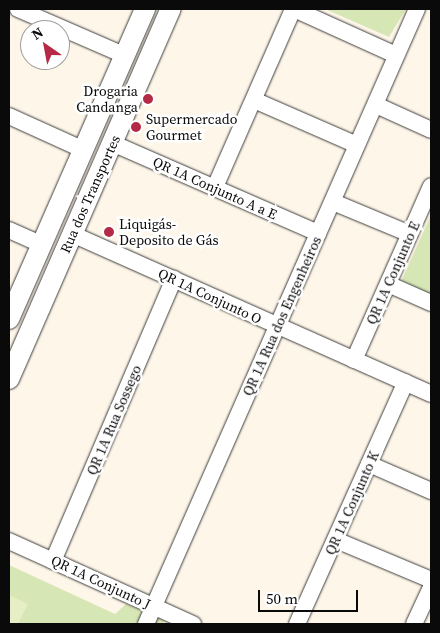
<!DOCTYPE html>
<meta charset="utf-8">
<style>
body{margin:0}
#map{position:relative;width:440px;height:633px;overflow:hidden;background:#fef6e8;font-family:"Source Serif 4",serif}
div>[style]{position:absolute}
.green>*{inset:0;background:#d6e6b4}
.pitch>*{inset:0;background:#e6eec6}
.roads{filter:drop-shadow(0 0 1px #3d3d3d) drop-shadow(0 0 1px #3d3d3d)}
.minor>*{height:16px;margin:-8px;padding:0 8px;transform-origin:8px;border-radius:8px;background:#fff}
.tertiary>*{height:20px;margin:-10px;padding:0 10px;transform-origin:10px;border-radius:10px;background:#fff}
.dots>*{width:14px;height:14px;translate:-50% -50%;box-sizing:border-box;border:2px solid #fff;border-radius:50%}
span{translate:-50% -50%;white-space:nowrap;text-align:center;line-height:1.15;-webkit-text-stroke:5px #fff;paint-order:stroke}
.poi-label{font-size:14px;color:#0a0a0a}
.right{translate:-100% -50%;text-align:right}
.left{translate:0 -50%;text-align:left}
.street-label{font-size:14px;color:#0a0a0a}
.frame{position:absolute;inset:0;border:10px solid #0a0a0a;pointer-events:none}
.north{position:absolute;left:20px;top:20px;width:50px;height:50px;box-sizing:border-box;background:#fff;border:1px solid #9d9d9d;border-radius:50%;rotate:327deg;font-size:14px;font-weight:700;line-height:20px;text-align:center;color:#0a0a0a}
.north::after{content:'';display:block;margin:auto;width:18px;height:22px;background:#b42945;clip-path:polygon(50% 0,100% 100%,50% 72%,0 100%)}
.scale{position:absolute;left:258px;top:590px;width:100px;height:22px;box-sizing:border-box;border:2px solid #0a0a0a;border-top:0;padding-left:6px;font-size:15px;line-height:18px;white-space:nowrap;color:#0a0a0a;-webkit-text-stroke:4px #fff;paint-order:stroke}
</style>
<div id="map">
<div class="green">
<i style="clip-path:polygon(325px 9px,406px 9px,389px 37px)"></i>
<i style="clip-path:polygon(431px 215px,431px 297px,400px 284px)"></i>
<i style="clip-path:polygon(9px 565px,115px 614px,126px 604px,164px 620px,163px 624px,9px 624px)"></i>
</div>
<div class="pitch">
<i style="clip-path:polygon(9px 595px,28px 604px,18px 624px,9px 624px)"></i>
</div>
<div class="roads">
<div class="minor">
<i style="left:18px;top:9px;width:116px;rotate:23.5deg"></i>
<i style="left:294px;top:9px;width:112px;rotate:24.3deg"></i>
<i style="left:254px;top:100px;width:112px;rotate:23.6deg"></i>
<i style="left:376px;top:105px;width:60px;rotate:24.4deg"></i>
<i style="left:9px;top:116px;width:82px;rotate:24.4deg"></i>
<i style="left:112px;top:143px;width:225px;rotate:23.6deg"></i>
<i style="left:215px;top:187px;width:194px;rotate:-66.3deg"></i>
<i style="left:333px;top:202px;width:83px;rotate:22.6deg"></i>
<i style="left:9px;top:230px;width:36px;rotate:24deg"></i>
<i style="left:72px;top:234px;width:393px;rotate:24deg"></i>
<i style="left:388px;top:284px;width:47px;rotate:23.8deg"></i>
<i style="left:354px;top:360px;width:190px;rotate:-66.1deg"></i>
<i style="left:369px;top:464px;width:68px;rotate:23.5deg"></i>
<i style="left:336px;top:540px;width:103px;rotate:22.8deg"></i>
<i style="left:9px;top:541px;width:202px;rotate:24.3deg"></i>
<i style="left:53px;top:561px;width:307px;rotate:-66.8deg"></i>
<i style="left:146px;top:624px;width:672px;rotate:-66.22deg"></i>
<i style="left:297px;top:624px;width:265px;rotate:-65.8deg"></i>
<i style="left:414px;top:624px;width:40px;rotate:-65deg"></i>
</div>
<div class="tertiary">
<i style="left:9px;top:319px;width:339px;rotate:-66.3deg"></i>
<i style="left:9px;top:379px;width:404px;rotate:-66.4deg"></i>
</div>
</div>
<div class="dots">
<i style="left:148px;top:99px;background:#b42945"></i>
<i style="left:136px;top:127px;background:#b42945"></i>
<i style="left:109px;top:232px;background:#b42945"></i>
</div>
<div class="poi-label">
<span class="right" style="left:138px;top:99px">Drogaria<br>Candanga</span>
<span class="left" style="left:146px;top:127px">Supermercado<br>Gourmet</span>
<span class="left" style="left:119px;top:232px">Liquigás-<br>Deposito de Gás</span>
</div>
<div class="street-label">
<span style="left:215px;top:188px;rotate:24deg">QR 1A Conjunto A a E</span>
<span style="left:90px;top:194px;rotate:-66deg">Rua dos Transportes</span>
<span style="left:393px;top:273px;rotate:-66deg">QR 1A Conjunto E</span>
<span style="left:210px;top:296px;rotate:25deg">QR 1A Conjunto O</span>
<span style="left:282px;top:316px;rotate:-66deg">QR 1A Rua dos Engenheiros</span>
<span style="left:114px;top:420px;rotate:-67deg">QR 1A Rua Sossego</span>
<span style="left:352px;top:503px;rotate:-66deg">QR 1A Conjunto K</span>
<span style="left:101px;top:582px;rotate:25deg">QR 1A Conjunto J</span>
</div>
<div class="frame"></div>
<div class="north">N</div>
<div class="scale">50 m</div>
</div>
